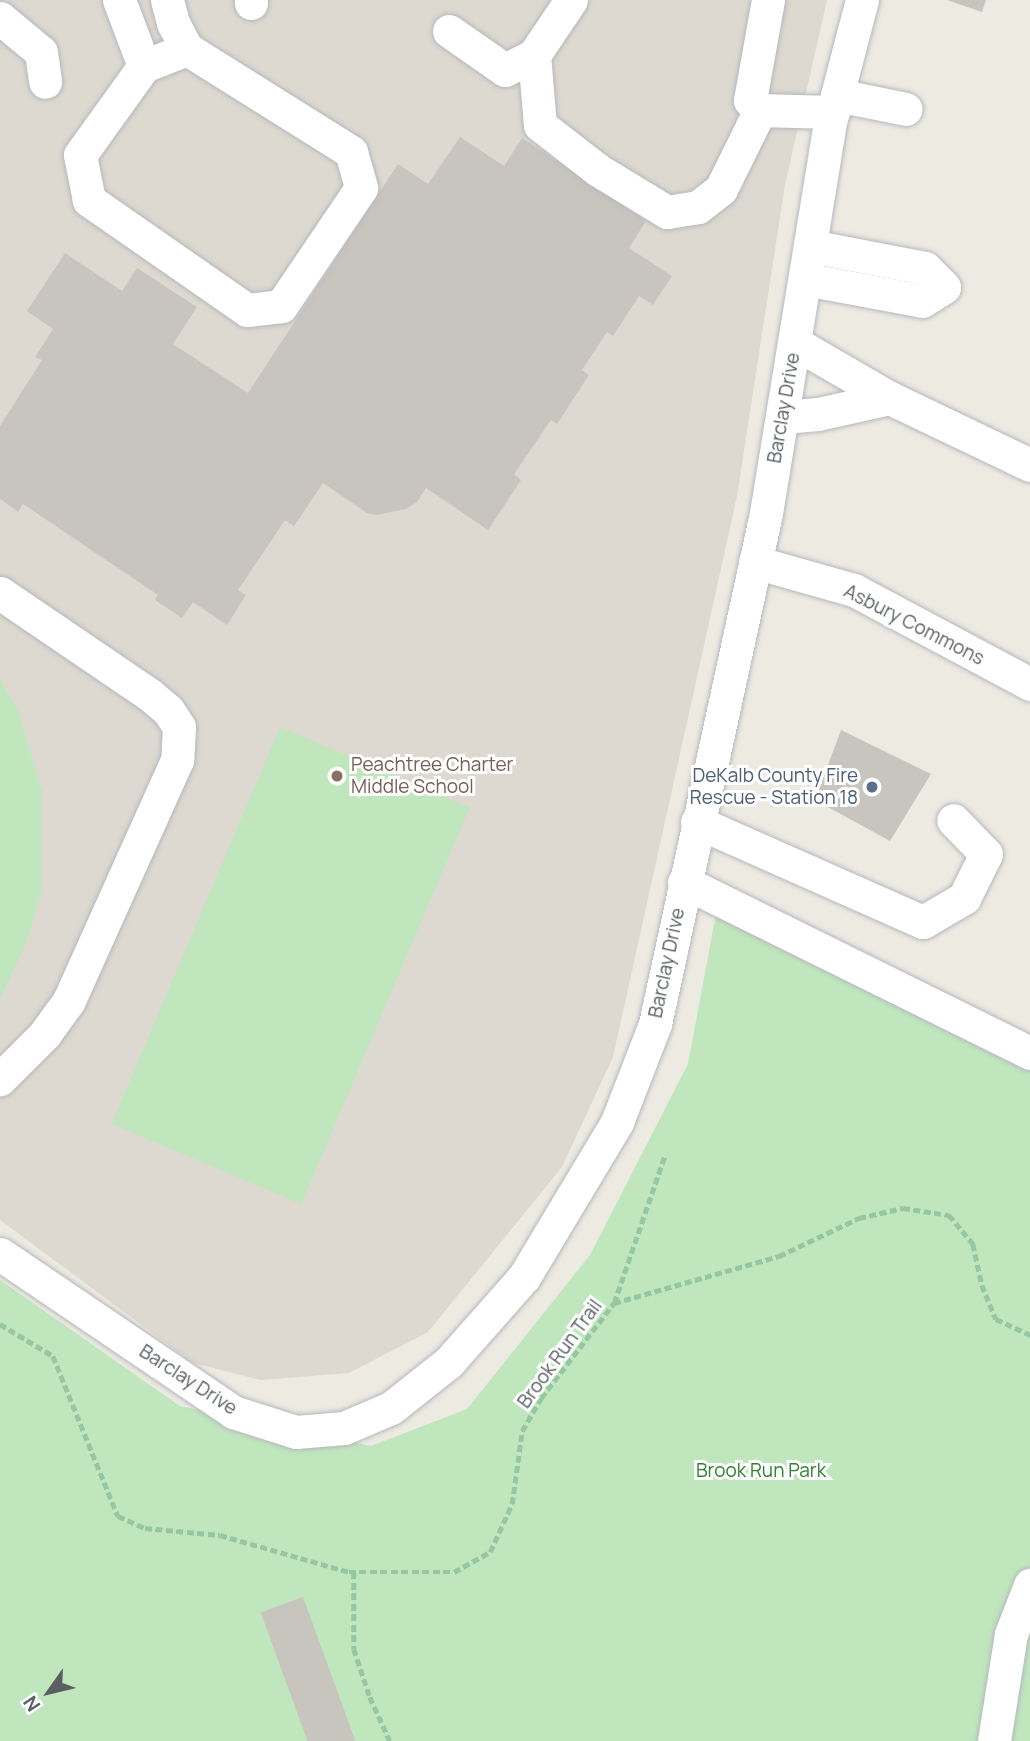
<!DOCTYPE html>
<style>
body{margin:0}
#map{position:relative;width:1030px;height:1741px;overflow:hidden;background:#edeae2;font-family:Manrope,sans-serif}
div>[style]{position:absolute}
.education>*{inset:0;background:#ddd9d0}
.green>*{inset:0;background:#c0e6bd;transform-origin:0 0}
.building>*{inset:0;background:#c8c5bf;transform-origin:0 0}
.path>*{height:4.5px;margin-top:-2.25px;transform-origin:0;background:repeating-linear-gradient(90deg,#96c7a2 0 7px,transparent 0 10.5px)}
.roads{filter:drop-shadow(0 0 2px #b5b8bd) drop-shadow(0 0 2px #b5b8bd)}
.minor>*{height:33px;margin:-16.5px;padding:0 16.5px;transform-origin:16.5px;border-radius:16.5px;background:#fff}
.dots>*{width:19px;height:19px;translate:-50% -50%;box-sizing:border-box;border:4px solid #fff;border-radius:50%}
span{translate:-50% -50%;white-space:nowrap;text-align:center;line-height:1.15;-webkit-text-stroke:6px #fff;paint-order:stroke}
.street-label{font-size:19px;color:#5a5f63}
.education-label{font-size:19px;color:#785e54}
.left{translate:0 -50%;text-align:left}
.service-label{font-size:19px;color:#4e5e75}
.right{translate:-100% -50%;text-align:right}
.park-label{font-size:19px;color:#338232}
.north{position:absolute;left:14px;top:1657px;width:70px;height:70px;-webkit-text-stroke:5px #fff;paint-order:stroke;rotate:236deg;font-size:19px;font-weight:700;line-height:28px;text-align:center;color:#5a5f63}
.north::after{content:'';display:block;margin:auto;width:24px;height:32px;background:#5a5f63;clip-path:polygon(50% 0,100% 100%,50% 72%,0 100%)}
</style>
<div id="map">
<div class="education">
<i style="clip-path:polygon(0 0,827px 0,785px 185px,737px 496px,613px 1057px,562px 1167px,428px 1332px,349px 1373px,261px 1380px,193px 1363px,0 1220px)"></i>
</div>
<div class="green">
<i style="clip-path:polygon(0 679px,18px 711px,42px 792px,42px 890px,25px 946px,0 998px)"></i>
<i style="left:280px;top:727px;width:206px;height:431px;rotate:23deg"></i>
<i style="clip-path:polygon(722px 882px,1030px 1052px,1030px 1741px,0 1741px,0 1280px,180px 1406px,371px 1446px,467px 1409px,590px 1255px,688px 1064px)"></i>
</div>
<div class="building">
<i style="clip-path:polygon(947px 0,986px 0,982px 12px)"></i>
<i style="clip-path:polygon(460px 137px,504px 166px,522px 138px,646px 221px,629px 248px,672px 276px,653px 305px,639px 296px,613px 336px,607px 332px,582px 370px,589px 375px,557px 424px,551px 420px,514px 474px,521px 480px,488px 530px,426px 488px,417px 502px,406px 509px,376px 515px,367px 513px,323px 483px,294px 526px,285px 520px,238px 590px,246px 595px,227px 625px,193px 602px,182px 618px,155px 600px,158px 595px,23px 504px,18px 512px,0 499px,0 426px,42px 360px,35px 357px,53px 329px,27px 311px,65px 253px,122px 291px,137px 268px,197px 307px,173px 344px,248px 393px,398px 164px,428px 184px)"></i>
<i style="clip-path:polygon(841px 730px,931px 774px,890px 841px,815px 800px)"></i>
<i style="left:303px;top:1597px;width:153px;height:45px;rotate:70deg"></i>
</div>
<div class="path">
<i style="left:614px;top:1303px;width:157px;rotate:-71deg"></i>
<i style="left:0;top:1324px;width:62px;rotate:31.1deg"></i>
<i style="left:53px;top:1356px;width:173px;rotate:67.9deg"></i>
<i style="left:118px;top:1516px;width:30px;rotate:24deg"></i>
<i style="left:145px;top:1528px;width:75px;rotate:5.3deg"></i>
<i style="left:220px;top:1535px;width:134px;rotate:16deg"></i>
<i style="left:349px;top:1572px;width:105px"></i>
<i style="left:454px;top:1572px;width:41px;rotate:-29.1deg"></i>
<i style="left:490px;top:1552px;width:53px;rotate:-65.4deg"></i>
<i style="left:512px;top:1504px;width:74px;rotate:-82.2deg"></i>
<i style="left:522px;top:1431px;width:38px;rotate:-60deg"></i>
<i style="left:541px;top:1398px;width:120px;rotate:-52.5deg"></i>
<i style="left:614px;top:1303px;width:172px;rotate:-15.9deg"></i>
<i style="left:779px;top:1256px;width:89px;rotate:-25.4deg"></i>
<i style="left:859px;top:1218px;width:45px;rotate:-12.8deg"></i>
<i style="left:903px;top:1208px;width:47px;rotate:8.7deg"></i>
<i style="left:949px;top:1215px;width:38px;rotate:50deg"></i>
<i style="left:973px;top:1244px;width:42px;rotate:77.6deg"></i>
<i style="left:982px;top:1285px;width:37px;rotate:68deg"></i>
<i style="left:996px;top:1319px;width:38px;rotate:25deg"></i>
<i style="left:354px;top:1572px;width:77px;rotate:90deg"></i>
<i style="left:354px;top:1649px;width:51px;rotate:71.6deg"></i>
<i style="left:370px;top:1697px;width:48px;rotate:65.6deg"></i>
</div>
<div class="roads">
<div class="minor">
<i style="left:119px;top:0;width:71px;rotate:69.3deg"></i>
<i style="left:167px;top:0;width:24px;rotate:75deg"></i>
<i style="left:173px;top:23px;width:30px;rotate:62deg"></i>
<i style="left:187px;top:49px;width:194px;rotate:32.1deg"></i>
<i style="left:351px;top:152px;width:37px;rotate:74deg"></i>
<i style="left:361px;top:188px;width:143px;rotate:124.1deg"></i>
<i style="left:281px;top:306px;width:34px;rotate:173deg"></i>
<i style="left:247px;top:310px;width:193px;rotate:-145.2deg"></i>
<i style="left:89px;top:200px;width:46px;rotate:-101.3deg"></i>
<i style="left:80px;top:155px;width:110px;rotate:-54.3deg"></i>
<i style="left:144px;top:66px;width:46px;rotate:-21.6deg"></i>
<i style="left:251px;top:0;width:3px;rotate:90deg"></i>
<i style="left:768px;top:0;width:102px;rotate:100.2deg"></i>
<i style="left:750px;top:100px;width:14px;rotate:45deg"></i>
<i style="left:760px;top:110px;width:73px;rotate:1.6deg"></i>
<i style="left:0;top:18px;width:53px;rotate:39.7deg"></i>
<i style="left:41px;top:52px;width:30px;rotate:82deg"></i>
<i style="left:449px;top:31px;width:68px;rotate:34.9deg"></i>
<i style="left:505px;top:70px;width:33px;rotate:-27deg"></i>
<i style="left:534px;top:55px;width:66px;rotate:-56.1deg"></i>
<i style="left:534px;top:55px;width:70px;rotate:85.1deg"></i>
<i style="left:540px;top:125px;width:73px;rotate:37.8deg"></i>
<i style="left:598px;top:170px;width:81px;rotate:31.3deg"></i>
<i style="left:667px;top:212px;width:31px;rotate:-9deg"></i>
<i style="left:698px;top:207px;width:29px;rotate:-38deg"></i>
<i style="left:721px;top:189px;width:88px;rotate:-63.7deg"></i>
<i style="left:837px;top:95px;width:70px;rotate:11.5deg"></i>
<i style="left:805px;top:279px;width:119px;rotate:10.6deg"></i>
<i style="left:922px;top:301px;width:26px;rotate:-32deg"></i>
<i style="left:944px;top:287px;width:27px;rotate:-135deg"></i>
<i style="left:925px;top:268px;width:117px;rotate:-169.2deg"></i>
<i style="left:795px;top:343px;width:110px;rotate:30.1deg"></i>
<i style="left:890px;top:398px;width:155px;rotate:25.6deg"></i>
<i style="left:783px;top:417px;width:35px;rotate:-5deg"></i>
<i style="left:818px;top:414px;width:74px;rotate:-12.5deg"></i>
<i style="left:755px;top:562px;width:103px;rotate:15.8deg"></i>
<i style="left:854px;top:590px;width:200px;rotate:28.1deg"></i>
<i style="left:0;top:593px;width:181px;rotate:34.2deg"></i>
<i style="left:150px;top:695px;width:23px;rotate:40deg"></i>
<i style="left:168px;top:710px;width:20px;rotate:57deg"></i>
<i style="left:179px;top:727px;width:33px;rotate:93deg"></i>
<i style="left:177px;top:760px;width:265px;rotate:114.2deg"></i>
<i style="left:68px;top:1002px;width:39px;rotate:126deg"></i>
<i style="left:45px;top:1034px;width:64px;rotate:135deg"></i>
<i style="left:697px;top:822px;width:247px;rotate:23.9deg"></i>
<i style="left:923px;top:922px;width:48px;rotate:-30.3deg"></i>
<i style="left:964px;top:898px;width:49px;rotate:-63.4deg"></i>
<i style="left:986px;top:854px;width:47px;rotate:-134.1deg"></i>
<i style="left:684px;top:882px;width:386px;rotate:26.3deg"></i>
<i style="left:0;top:1254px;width:282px;rotate:34.1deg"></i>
<i style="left:233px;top:1412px;width:66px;rotate:17.6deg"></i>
<i style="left:296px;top:1432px;width:48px;rotate:-4.8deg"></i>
<i style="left:344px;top:1428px;width:51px;rotate:-23.1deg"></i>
<i style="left:391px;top:1408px;width:74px;rotate:-38.4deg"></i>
<i style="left:449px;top:1362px;width:113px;rotate:-48.6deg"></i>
<i style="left:524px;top:1277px;width:181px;rotate:-59deg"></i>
<i style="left:617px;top:1122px;width:105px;rotate:-68.8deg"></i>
<i style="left:655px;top:1024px;width:523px;rotate:-77.74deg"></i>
<i style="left:766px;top:513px;width:400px;rotate:-80.7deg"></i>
<i style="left:831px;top:118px;width:122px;rotate:-75.3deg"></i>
<i style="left:994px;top:1741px;width:108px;rotate:-81deg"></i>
<i style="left:1011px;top:1634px;width:53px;rotate:-68.8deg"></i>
</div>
</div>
<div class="dots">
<i style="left:337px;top:776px;background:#8d6e63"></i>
<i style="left:872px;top:787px;background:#5c6f8a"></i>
</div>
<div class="street-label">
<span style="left:784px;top:408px;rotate:-80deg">Barclay Drive</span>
<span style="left:914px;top:625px;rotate:27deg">Asbury Commons</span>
<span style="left:667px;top:963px;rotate:-78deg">Barclay Drive</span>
<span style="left:560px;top:1354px;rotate:-54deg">Brook Run Trail</span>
<span style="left:188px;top:1380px;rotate:33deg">Barclay Drive</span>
</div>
<div class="education-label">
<span class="left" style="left:351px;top:776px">Peachtree Charter<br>Middle School</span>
</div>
<div class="service-label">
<span class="right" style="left:858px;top:787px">DeKalb County Fire<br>Rescue - Station 18</span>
</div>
<div class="park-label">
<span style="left:761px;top:1471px">Brook Run Park</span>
</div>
<div class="north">N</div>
</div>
